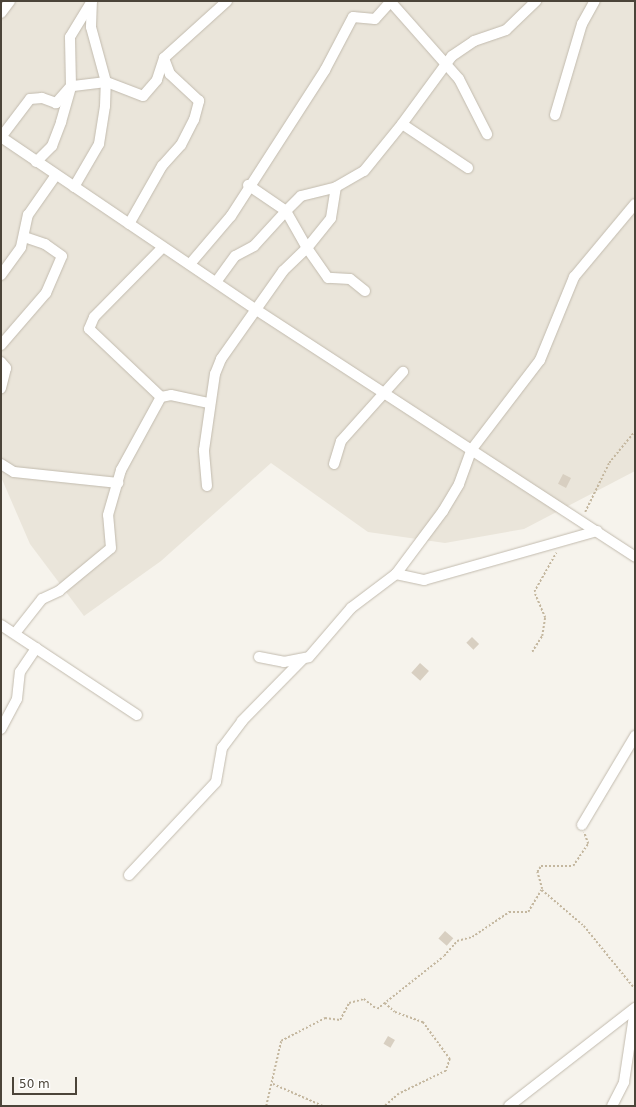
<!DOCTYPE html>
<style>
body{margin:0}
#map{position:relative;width:636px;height:1107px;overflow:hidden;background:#f6f3ec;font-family:"DejaVu Sans",sans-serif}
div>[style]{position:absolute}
.residential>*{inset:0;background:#eae5da}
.building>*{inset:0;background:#d8cfc1;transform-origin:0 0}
.path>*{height:1.5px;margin-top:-0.75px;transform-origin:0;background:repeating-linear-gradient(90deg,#c4b79f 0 2px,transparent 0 4px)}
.roads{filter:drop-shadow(0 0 1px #c2bbae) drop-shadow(0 0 1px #c2bbae)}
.minor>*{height:10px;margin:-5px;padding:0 5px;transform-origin:5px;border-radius:5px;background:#fff}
span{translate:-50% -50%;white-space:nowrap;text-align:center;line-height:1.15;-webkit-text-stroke:3px #fff;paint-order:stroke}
.frame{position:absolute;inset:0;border:2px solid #4b4439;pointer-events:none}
.scale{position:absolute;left:12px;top:1077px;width:65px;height:18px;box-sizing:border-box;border:2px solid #4b4439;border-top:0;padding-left:5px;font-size:12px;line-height:14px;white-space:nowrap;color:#4b4439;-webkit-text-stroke:3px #fff;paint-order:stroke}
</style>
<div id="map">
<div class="residential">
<i style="clip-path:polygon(1px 1px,635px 1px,635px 471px,524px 529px,445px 543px,368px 532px,271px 463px,161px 561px,84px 616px,30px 544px,1px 477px)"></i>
</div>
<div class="building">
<i style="left:563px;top:474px;width:9px;height:11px;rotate:27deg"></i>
<i style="left:472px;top:637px;width:10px;height:8px;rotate:45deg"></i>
<i style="left:420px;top:663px;width:12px;height:13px;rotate:42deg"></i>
<i style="left:445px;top:931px;width:11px;height:10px;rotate:41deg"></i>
<i style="left:388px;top:1036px;width:8px;height:9px;rotate:30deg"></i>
</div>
<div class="path">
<i style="left:585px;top:512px;width:55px;rotate:-63.9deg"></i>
<i style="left:609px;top:463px;width:41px;rotate:-50.9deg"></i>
<i style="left:532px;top:652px;width:19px;rotate:-58deg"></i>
<i style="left:542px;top:636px;width:18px;rotate:-81deg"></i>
<i style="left:545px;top:618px;width:28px;rotate:-113deg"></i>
<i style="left:534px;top:592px;width:45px;rotate:-60.6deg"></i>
<i style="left:542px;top:890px;width:55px;rotate:40.6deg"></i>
<i style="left:584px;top:926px;width:81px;rotate:51deg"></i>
<i style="left:385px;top:1003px;width:13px;rotate:42deg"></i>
<i style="left:395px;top:1012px;width:30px;rotate:20deg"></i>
<i style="left:423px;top:1022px;width:46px;rotate:53.9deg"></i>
<i style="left:450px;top:1059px;width:13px;rotate:108deg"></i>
<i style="left:446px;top:1071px;width:52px;rotate:153.9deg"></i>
<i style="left:399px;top:1094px;width:18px;rotate:139deg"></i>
<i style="left:273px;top:1084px;width:55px;rotate:23.7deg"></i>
<i style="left:266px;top:1106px;width:67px;rotate:-77deg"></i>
<i style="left:281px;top:1041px;width:50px;rotate:-27.6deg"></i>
<i style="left:325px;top:1018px;width:15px;rotate:8deg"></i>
<i style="left:340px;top:1020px;width:19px;rotate:-62deg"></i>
<i style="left:349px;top:1003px;width:16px;rotate:-15deg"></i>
<i style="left:364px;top:999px;width:16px;rotate:38deg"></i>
<i style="left:377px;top:1009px;width:85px;rotate:-38.3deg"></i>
<i style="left:444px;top:956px;width:20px;rotate:-49deg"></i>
<i style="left:457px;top:941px;width:16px;rotate:-15deg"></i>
<i style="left:472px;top:937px;width:45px;rotate:-34deg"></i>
<i style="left:509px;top:912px;width:19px"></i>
<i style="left:528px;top:912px;width:27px;rotate:-59deg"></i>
<i style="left:542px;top:889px;width:18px;rotate:-106deg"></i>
<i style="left:537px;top:872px;width:7px;rotate:-56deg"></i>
<i style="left:541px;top:866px;width:32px"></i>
<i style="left:573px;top:866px;width:27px;rotate:-56deg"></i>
<i style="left:588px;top:844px;width:12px;rotate:-110deg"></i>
</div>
<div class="roads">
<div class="minor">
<i style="left:390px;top:1px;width:104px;rotate:48.5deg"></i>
<i style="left:459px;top:79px;width:62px;rotate:63deg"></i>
<i style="left:1px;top:13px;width:15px;rotate:-53deg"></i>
<i style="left:164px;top:58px;width:23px;rotate:108deg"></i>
<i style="left:157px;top:80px;width:21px;rotate:131deg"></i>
<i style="left:143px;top:96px;width:40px;rotate:-159deg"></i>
<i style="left:106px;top:82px;width:35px;rotate:173deg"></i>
<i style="left:71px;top:86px;width:23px;rotate:131deg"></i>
<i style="left:56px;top:103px;width:15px;rotate:-160deg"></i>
<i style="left:42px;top:98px;width:12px;rotate:175deg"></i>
<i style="left:30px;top:99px;width:48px;rotate:127.3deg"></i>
<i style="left:1px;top:137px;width:307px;rotate:34.1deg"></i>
<i style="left:255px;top:309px;width:454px;rotate:33.1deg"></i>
<i style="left:555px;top:115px;width:95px;rotate:-73.5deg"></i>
<i style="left:582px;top:24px;width:26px;rotate:-61deg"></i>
<i style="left:36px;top:162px;width:23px;rotate:-45deg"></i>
<i style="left:52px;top:146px;width:26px;rotate:-69deg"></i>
<i style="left:61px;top:122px;width:37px;rotate:-74deg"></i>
<i style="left:71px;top:86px;width:49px;rotate:-91.2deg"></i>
<i style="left:70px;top:37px;width:42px;rotate:-58.6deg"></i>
<i style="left:468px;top:168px;width:79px;rotate:-146.3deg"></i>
<i style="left:402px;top:124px;width:84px;rotate:-53.7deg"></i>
<i style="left:452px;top:56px;width:27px;rotate:-34deg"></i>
<i style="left:474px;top:41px;width:34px;rotate:-19deg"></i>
<i style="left:506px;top:30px;width:42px;rotate:-44deg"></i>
<i style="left:248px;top:185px;width:46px;rotate:34.4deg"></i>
<i style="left:286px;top:211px;width:21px;rotate:-45deg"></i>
<i style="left:301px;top:196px;width:36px;rotate:-14deg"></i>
<i style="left:74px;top:187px;width:50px;rotate:-59.8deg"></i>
<i style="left:99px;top:144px;width:38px;rotate:-81deg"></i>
<i style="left:105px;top:106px;width:24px;rotate:-88deg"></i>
<i style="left:106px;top:82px;width:57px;rotate:-105.3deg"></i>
<i style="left:91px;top:27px;width:26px;rotate:-88deg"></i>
<i style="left:129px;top:224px;width:67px;rotate:-60.4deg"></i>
<i style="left:162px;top:166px;width:28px;rotate:-48deg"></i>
<i style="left:181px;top:145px;width:28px;rotate:-63deg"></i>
<i style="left:194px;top:120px;width:20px;rotate:-75deg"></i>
<i style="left:199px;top:101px;width:40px;rotate:-137deg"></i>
<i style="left:170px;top:74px;width:17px;rotate:-111deg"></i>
<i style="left:164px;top:58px;width:85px;rotate:-42.1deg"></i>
<i style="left:190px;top:264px;width:63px;rotate:-49.5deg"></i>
<i style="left:231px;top:216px;width:174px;rotate:-57.2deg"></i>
<i style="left:325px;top:70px;width:60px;rotate:-62.2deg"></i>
<i style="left:353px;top:17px;width:22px;rotate:5deg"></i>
<i style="left:375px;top:19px;width:24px;rotate:-48deg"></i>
<i style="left:1px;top:275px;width:34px;rotate:-54deg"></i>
<i style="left:21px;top:247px;width:33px;rotate:-78deg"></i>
<i style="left:28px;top:215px;width:49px;rotate:-55deg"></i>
<i style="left:365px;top:291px;width:19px;rotate:-141deg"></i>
<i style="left:350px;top:279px;width:22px;rotate:-177deg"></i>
<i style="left:328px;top:278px;width:37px;rotate:-125deg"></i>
<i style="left:307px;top:248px;width:38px;rotate:-51deg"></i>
<i style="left:331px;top:218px;width:31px;rotate:-81deg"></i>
<i style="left:336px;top:187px;width:32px;rotate:-30deg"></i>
<i style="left:364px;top:171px;width:60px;rotate:-51deg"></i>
<i style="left:1px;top:345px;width:69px;rotate:-49.1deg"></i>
<i style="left:46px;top:293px;width:40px;rotate:-66.6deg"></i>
<i style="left:62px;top:256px;width:21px;rotate:-145deg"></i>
<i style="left:45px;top:244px;width:21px;rotate:-161deg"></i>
<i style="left:1px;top:362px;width:8px;rotate:50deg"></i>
<i style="left:6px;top:368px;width:21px;rotate:104deg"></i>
<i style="left:161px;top:397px;width:99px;rotate:-136.6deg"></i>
<i style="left:89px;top:329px;width:13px;rotate:-67deg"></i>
<i style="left:94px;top:317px;width:98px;rotate:-45.4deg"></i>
<i style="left:1px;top:464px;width:15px;rotate:32deg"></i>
<i style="left:14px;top:472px;width:105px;rotate:6deg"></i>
<i style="left:334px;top:464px;width:24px;rotate:-73deg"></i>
<i style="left:341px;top:441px;width:93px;rotate:-48.1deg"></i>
<i style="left:207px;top:486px;width:36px;rotate:-95deg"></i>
<i style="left:204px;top:450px;width:77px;rotate:-81.8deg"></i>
<i style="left:215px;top:374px;width:16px;rotate:-68deg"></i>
<i style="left:221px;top:359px;width:108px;rotate:-54.8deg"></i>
<i style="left:283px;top:271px;width:33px;rotate:-44deg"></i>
<i style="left:307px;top:248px;width:43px;rotate:-119.6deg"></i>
<i style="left:286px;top:211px;width:47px;rotate:132.4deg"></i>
<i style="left:254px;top:246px;width:21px;rotate:152deg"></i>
<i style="left:235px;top:256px;width:32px;rotate:126deg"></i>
<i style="left:396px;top:574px;width:29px;rotate:12deg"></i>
<i style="left:424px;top:580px;width:180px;rotate:-15.8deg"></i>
<i style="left:1px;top:625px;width:163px;rotate:33.5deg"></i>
<i style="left:16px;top:632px;width:42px;rotate:-51.8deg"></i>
<i style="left:42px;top:599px;width:19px;rotate:-25deg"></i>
<i style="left:59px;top:591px;width:67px;rotate:-39.6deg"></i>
<i style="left:111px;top:548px;width:33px;rotate:-95deg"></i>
<i style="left:108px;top:515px;width:47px;rotate:-73.9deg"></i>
<i style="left:121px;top:470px;width:83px;rotate:-61.3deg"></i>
<i style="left:161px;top:397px;width:10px;rotate:-11deg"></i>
<i style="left:171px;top:395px;width:40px;rotate:12deg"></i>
<i style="left:259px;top:657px;width:25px;rotate:11deg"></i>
<i style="left:284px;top:662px;width:25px;rotate:-11deg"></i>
<i style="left:309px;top:657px;width:65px;rotate:-49.4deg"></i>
<i style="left:351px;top:608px;width:56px;rotate:-37.1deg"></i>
<i style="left:396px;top:574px;width:79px;rotate:-53.3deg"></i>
<i style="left:443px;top:511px;width:31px;rotate:-59deg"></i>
<i style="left:459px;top:484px;width:37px;rotate:-70deg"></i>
<i style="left:472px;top:449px;width:112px;rotate:-52.6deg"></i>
<i style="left:540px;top:360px;width:90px;rotate:-67.7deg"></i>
<i style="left:574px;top:277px;width:95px;rotate:-50.1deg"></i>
<i style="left:1px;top:729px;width:34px;rotate:-62deg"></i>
<i style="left:17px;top:699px;width:27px;rotate:-84deg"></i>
<i style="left:20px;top:672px;width:29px;rotate:-56deg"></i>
<i style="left:582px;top:825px;width:104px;rotate:-59.2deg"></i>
<i style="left:129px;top:875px;width:127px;rotate:-46.9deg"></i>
<i style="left:216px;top:782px;width:35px;rotate:-80deg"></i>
<i style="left:222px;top:748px;width:34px;rotate:-53deg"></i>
<i style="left:242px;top:721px;width:86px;rotate:-45.5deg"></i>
<i style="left:509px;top:1106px;width:160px;rotate:-37.9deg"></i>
<i style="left:612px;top:1106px;width:27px;rotate:-63deg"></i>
<i style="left:624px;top:1082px;width:74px;rotate:-81.4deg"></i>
</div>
</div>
<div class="frame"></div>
<div class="scale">50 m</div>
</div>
